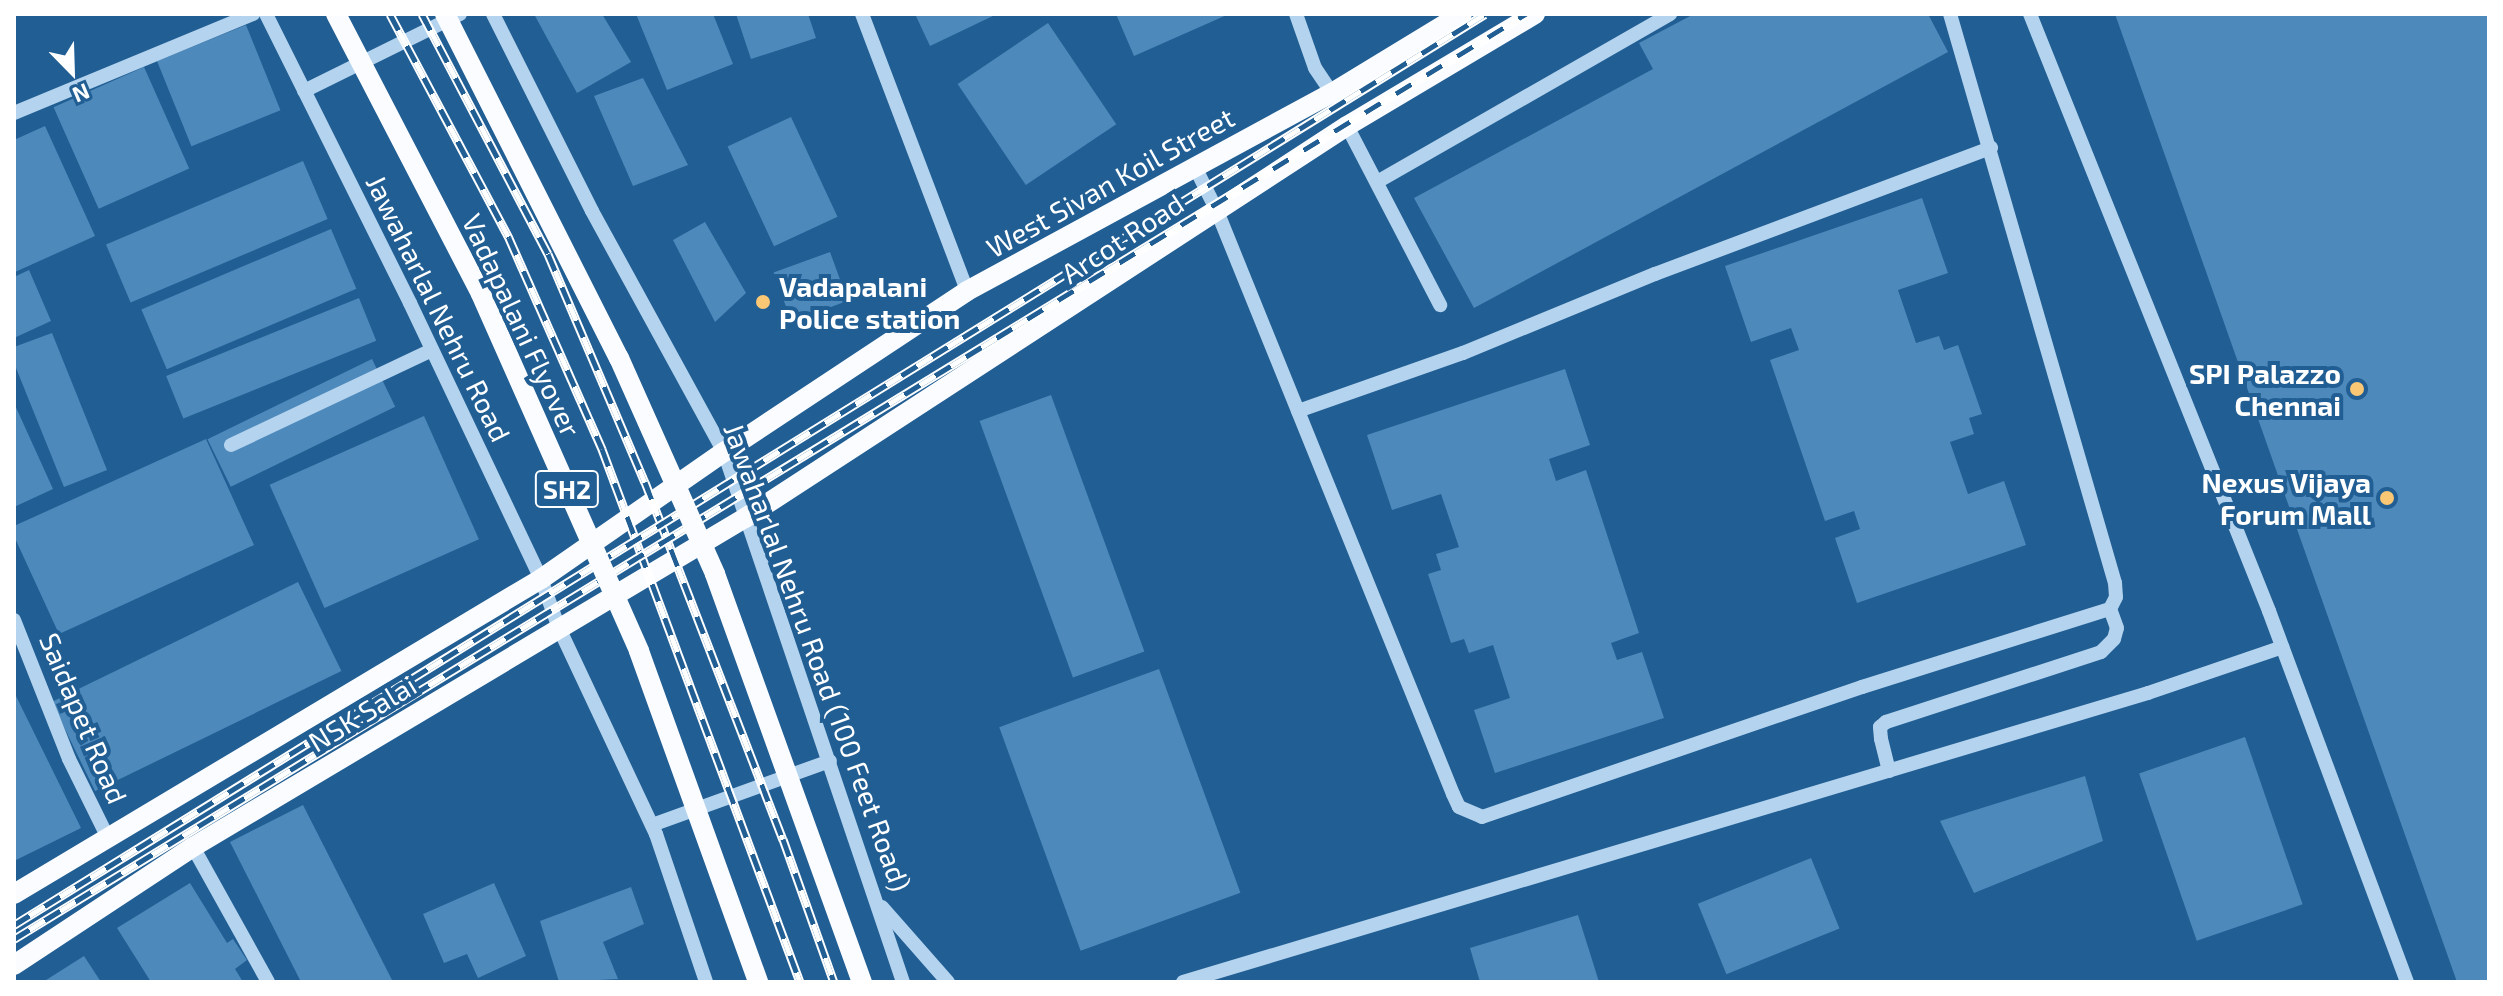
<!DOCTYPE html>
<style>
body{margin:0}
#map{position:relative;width:2503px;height:996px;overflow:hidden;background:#215e93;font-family:"Exo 2",sans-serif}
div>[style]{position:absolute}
.building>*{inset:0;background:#4e89bb;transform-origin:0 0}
.minor>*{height:14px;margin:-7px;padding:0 7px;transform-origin:7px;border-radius:7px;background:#b3d3ee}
.major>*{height:20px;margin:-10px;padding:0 10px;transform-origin:10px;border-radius:10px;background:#fafcff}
.rail>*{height:9px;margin-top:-4.5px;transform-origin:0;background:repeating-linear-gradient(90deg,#215e93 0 18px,#fff 0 36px);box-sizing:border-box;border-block:2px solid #fff}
.major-bridge>*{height:20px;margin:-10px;padding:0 10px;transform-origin:10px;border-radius:10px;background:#fafcff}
.dots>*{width:22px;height:22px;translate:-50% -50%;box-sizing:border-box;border:4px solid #215e93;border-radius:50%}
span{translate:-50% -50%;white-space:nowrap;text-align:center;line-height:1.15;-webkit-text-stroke:8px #215e93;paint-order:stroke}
.shield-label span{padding:2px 6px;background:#215e93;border:2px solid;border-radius:6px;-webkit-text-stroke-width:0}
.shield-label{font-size:26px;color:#fff;font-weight:700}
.street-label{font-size:28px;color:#fff}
.poi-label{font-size:28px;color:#fff;font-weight:700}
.left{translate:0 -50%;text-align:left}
.right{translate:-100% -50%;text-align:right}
.frame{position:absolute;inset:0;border:16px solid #fff;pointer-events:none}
.north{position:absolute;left:32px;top:32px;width:80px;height:80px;-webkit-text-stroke:6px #215e93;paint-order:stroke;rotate:157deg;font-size:22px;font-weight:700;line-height:32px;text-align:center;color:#fff}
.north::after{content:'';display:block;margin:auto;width:28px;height:36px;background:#fff;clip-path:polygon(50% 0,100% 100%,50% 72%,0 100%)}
</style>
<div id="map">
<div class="building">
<i style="clip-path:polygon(534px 14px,602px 14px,631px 62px,577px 93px)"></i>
<i style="clip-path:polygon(636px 14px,713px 14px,733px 64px,667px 90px)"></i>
<i style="clip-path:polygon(736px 14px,808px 14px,816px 38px,751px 59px)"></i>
<i style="clip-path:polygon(915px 14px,997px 14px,930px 46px)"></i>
<i style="clip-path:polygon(1116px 14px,1229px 14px,1134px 56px)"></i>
<i style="clip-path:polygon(1694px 14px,1928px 14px,1948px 52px,1474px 308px,1414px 198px,1653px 69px,1639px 43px)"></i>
<i style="clip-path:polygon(2115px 14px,2489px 14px,2489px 982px,2457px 982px)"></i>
<i style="left:1048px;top:23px;width:122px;height:109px;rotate:56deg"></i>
<i style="left:246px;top:25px;width:92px;height:96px;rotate:68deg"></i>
<i style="left:144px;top:67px;width:111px;height:99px;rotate:66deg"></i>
<i style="clip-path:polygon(643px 78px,688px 165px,633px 186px,594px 96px)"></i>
<i style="left:791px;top:117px;width:110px;height:70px;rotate:65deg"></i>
<i style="clip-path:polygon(45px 126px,95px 236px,15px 272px,14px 140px)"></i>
<i style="left:303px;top:161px;width:63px;height:214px;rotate:67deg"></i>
<i style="clip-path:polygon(1922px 198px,1948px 273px,1898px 290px,1916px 343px,1939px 336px,1944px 350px,1958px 345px,1982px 414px,1969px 418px,1974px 434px,1950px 442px,1968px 494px,2004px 481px,2026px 545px,1857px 603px,1835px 538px,1860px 529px,1854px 511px,1825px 521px,1770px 360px,1799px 350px,1791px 328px,1751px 342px,1725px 266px)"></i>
<i style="clip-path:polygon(705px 222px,746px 293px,715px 322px,673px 240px)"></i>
<i style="left:331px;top:229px;width:65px;height:206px;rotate:67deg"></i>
<i style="left:830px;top:252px;width:52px;height:60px;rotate:70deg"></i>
<i style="clip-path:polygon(29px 270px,51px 321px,14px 338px,14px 277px)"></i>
<i style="left:359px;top:298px;width:46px;height:208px;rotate:68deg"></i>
<i style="clip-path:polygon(52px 333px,107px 470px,64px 487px,14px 363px,14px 347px)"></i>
<i style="left:372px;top:359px;width:53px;height:183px;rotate:64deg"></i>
<i style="clip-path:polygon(1565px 369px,1590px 445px,1549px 459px,1556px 481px,1586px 470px,1639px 633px,1611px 643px,1617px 660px,1642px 652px,1664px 718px,1495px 773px,1474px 710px,1510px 698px,1493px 645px,1469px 653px,1464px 639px,1451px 643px,1428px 574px,1441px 570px,1436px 554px,1459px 547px,1441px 494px,1392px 510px,1367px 435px)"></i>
<i style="left:1051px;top:395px;width:273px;height:76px;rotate:70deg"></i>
<i style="clip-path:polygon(14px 403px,53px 489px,14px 507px)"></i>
<i style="left:424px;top:416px;width:135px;height:169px;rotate:66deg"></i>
<i style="clip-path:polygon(206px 439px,254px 545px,59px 634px,14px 536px,14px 526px)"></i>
<i style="left:298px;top:582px;width:99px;height:274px;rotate:64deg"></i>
<i style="left:1159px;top:669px;width:238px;height:170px;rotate:70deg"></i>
<i style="clip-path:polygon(14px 692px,81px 828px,14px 861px)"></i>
<i style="left:2245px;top:737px;width:177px;height:112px;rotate:71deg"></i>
<i style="clip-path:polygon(2085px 776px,2103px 841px,1974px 893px,1940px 821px)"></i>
<i style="clip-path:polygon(303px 805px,393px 982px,301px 982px,230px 842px)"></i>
<i style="left:1811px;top:858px;width:76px;height:122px;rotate:68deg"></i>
<i style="clip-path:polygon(190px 883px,227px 943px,233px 939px,247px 960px,235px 969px,243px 982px,151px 982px,117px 928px)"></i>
<i style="clip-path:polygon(494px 883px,526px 956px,478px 978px,467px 954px,444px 963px,423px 914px)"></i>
<i style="clip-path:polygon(631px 887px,644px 924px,603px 942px,618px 979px,559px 982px,540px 921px)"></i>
<i style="clip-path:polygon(1578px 915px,1599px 982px,1480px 982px,1470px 948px)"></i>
<i style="clip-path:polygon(84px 956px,101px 982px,43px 982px)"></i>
</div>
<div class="minor">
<i style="left:266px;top:14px;width:323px;rotate:63.5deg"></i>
<i style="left:410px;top:303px;width:306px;rotate:64.6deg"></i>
<i style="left:541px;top:579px;width:52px;rotate:69.8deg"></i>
<i style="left:559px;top:628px;width:228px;rotate:64.8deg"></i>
<i style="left:656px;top:834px;width:156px;rotate:71.3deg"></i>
<i style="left:493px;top:14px;width:220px;rotate:63.3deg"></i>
<i style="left:592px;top:211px;width:275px;rotate:61.3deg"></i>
<i style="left:724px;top:452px;width:559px;rotate:71.34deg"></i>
<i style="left:862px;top:14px;width:296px;rotate:69.2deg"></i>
<i style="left:1296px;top:14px;width:57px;rotate:70.6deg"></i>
<i style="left:1315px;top:68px;width:30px;rotate:56deg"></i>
<i style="left:2030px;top:14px;width:643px;rotate:68.18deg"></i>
<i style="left:2269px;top:611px;width:396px;rotate:69.6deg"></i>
<i style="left:304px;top:91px;width:174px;rotate:-26.3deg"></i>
<i style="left:14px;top:113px;width:259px;rotate:-22.5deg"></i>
<i style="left:1347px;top:126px;width:202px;rotate:62.5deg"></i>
<i style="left:1195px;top:167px;width:49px;rotate:63.4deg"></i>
<i style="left:1217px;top:211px;width:629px;rotate:67.96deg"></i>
<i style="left:1453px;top:794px;width:14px;rotate:65deg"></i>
<i style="left:1459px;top:807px;width:25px;rotate:23deg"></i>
<i style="left:1482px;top:817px;width:402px;rotate:-18.9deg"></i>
<i style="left:1862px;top:687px;width:260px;rotate:-17.5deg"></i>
<i style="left:2110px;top:609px;width:13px;rotate:-63deg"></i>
<i style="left:2116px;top:597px;width:14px;rotate:-94deg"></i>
<i style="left:2115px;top:583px;width:592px;rotate:-106.17deg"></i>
<i style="left:1377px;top:182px;width:338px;rotate:-29.8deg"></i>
<i style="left:1298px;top:411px;width:175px;rotate:-19.4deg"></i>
<i style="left:1463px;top:353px;width:208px;rotate:-22.4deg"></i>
<i style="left:1655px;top:274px;width:359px;rotate:-20.6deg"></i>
<i style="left:231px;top:445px;width:222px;rotate:-25.3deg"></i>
<i style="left:14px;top:620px;width:149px;rotate:68.4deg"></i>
<i style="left:69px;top:759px;width:86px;rotate:63.7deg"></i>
<i style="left:1889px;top:771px;width:33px;rotate:-104deg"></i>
<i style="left:1881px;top:739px;width:12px;rotate:-95deg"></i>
<i style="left:1880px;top:727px;width:8px;rotate:-40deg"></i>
<i style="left:1886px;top:722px;width:226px;rotate:-18deg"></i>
<i style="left:2101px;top:652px;width:18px;rotate:-45deg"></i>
<i style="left:2114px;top:639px;width:11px;rotate:-75deg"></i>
<i style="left:2117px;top:628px;width:20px;rotate:-110deg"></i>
<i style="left:652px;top:825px;width:189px;rotate:-19.8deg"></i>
<i style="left:193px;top:847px;width:154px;rotate:60.9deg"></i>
<i style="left:882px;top:907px;width:100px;rotate:48.7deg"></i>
<i style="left:1183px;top:982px;width:1007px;rotate:-16.67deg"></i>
<i style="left:2148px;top:693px;width:142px;rotate:-18.9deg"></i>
</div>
<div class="major">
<i style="left:14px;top:894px;width:614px;rotate:-30.87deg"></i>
<i style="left:541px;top:579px;width:223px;rotate:-34.8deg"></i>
<i style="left:724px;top:452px;width:291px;rotate:-33.5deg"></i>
<i style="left:967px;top:291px;width:415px;rotate:-28.5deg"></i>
<i style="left:1332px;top:93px;width:152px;rotate:-31.3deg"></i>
<i style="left:14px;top:965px;width:214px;rotate:-33.4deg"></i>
<i style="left:193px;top:847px;width:643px;rotate:-30.8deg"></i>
<i style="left:745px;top:518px;width:718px;rotate:-33.07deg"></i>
<i style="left:1347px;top:126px;width:219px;rotate:-30.8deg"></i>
</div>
<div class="rail">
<i style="left:390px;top:14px;width:254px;rotate:62deg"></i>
<i style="left:509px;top:238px;width:231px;rotate:66.2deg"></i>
<i style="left:602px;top:449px;width:569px;rotate:69.62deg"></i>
<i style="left:422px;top:14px;width:271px;rotate:62.3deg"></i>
<i style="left:548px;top:254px;width:248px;rotate:67deg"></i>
<i style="left:645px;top:482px;width:383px;rotate:68.9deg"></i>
<i style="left:783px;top:839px;width:152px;rotate:70.4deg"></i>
<i style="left:14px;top:925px;width:1730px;rotate:-31.77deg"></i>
<i style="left:14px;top:939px;width:1773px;rotate:-31.46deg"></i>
</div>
<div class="major-bridge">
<i style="left:336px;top:14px;width:315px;rotate:62.6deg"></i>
<i style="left:481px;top:294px;width:390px;rotate:66.1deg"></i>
<i style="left:639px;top:651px;width:352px;rotate:70.2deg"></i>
<i style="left:445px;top:14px;width:386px;rotate:63.2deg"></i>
<i style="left:619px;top:358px;width:236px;rotate:66deg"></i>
<i style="left:715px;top:574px;width:434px;rotate:70.2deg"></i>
</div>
<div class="dots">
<i style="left:763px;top:302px;background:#fac775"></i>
<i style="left:2357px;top:389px;background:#fac775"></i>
<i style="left:2387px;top:498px;background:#fac775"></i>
</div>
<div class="shield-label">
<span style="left:567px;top:489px">SH2</span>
</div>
<div class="street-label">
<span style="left:1110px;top:182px;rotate:-29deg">West Sivan Koil Street</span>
<span style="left:1122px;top:238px;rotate:-33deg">Arcot Road</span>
<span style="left:439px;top:308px;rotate:64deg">Jawaharlal Nehru Road</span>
<span style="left:522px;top:325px;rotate:65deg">Vadapalani Flyover</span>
<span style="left:818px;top:657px;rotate:70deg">Jawaharlal Nehru Road (100 Feet Road)</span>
<span style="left:362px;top:713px;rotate:-31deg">NSK Salai</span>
<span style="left:84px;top:718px;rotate:67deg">Saidapet Road</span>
</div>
<div class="poi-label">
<span class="left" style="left:779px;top:302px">Vadapalani<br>Police station</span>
<span class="right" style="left:2341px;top:389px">SPI Palazzo<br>Chennai</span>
<span class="right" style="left:2371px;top:498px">Nexus Vijaya<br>Forum Mall</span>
</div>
<div class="frame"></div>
<div class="north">N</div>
</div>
